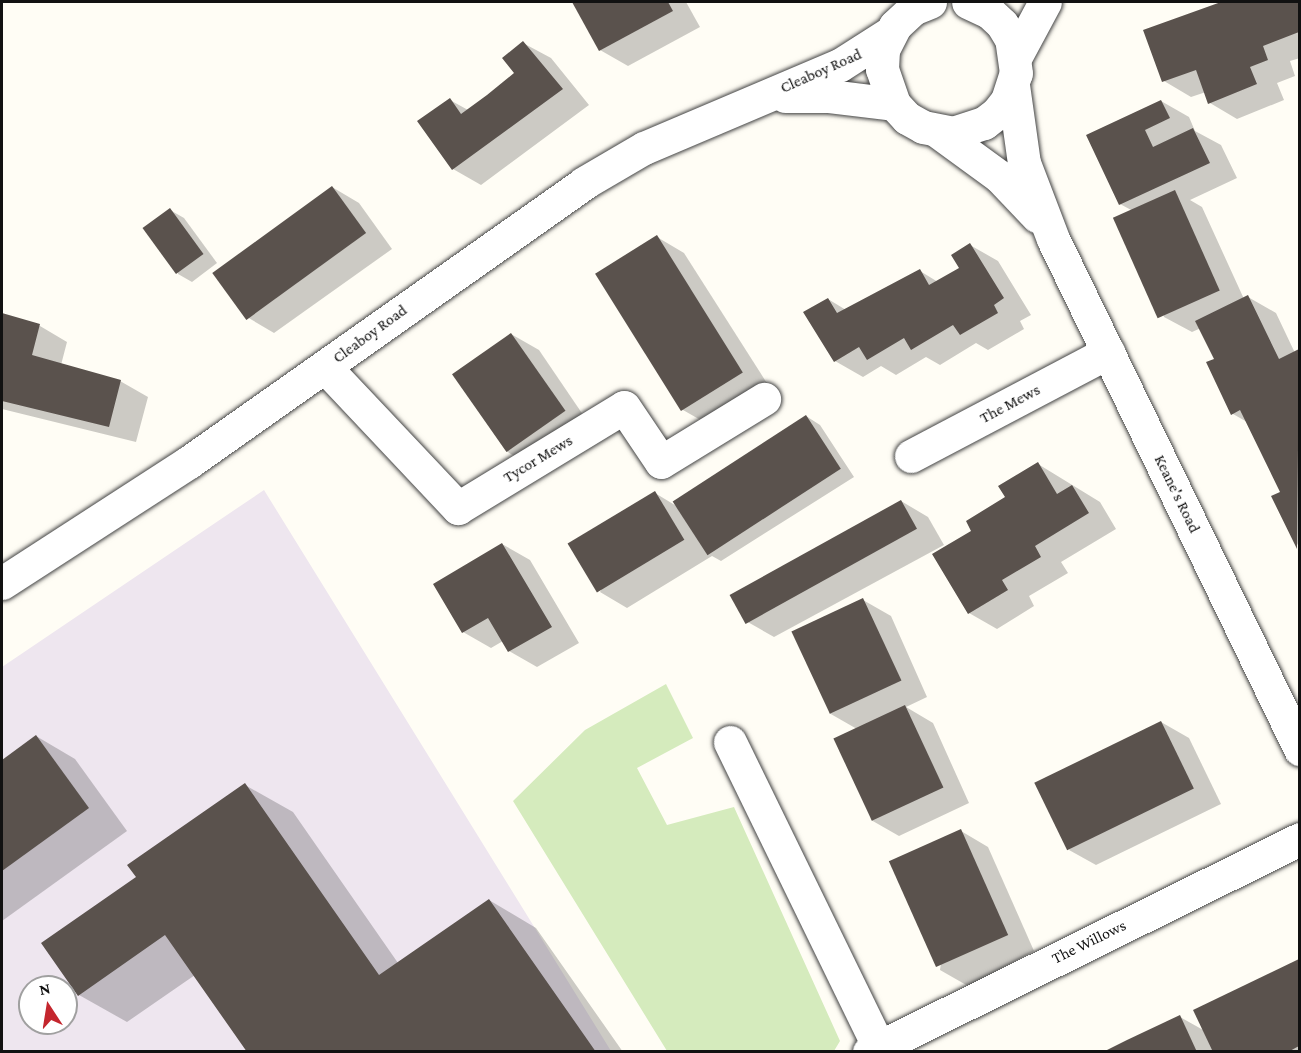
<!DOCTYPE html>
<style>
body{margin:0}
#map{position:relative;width:1301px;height:1053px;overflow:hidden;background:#fffdf5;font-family:"Crimson Pro",serif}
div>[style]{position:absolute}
.industrial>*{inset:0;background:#eee6ef}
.green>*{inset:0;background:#d5ebbd}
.shadow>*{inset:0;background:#0003}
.building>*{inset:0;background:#5a524d;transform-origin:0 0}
.roads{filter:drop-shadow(0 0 2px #444) drop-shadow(0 0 2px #444)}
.minor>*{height:33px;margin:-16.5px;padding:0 16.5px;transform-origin:16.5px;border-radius:16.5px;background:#fff}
.tertiary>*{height:33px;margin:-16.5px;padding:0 16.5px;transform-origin:16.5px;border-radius:16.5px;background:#fff}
span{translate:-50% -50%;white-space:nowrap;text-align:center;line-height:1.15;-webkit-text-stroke:6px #fff;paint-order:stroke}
.street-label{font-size:16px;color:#111}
.frame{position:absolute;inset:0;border:3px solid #111;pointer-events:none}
.north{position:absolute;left:18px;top:975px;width:60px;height:60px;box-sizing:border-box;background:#fff;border:2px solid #a0a0a0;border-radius:50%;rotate:348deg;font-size:16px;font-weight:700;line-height:24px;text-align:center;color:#111}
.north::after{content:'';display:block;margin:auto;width:21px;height:27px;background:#c4262e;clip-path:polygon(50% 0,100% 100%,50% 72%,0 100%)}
</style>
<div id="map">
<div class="industrial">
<i style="clip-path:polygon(evenodd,264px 490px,611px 1051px,2px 1052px,2px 667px,264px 490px,30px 987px,66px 987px,66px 1023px,30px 1023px,30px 987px)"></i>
</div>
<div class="green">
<i style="clip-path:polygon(666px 684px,693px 738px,637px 768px,667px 825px,734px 807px,840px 1041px,834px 1051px,667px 1051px,513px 801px,585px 730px)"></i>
</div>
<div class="shadow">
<i style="clip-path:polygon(574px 2px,686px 2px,700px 27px,628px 66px,600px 50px)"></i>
<i style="clip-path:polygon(1227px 2px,1300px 2px,1300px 58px,1290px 61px,1295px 76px,1277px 83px,1284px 100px,1237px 119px,1210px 103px,1206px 92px,1191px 97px,1164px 81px,1145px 31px)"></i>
<i style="clip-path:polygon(523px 43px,551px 58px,589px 105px,481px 185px,453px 169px,450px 100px,468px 110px,517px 74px)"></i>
<i style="clip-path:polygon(1161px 101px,1189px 117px,1195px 131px,1221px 145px,1237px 178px,1190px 200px,1202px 207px,1244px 299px,1248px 297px,1276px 313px,1295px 353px,1300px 351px,1300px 549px,1273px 497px,1282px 493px,1247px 422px,1233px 414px,1216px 360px,1201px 328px,1192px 332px,1164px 317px,1133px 211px,1120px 204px,1088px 136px)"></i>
<i style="clip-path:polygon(332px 187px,359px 203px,392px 249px,274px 333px,247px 317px)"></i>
<i style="clip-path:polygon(170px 210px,184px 218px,217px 263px,192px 282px,178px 274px)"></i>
<i style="clip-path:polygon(657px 237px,684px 253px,770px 388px,711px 426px,683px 410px)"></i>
<i style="clip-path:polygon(970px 245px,998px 261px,1031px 315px,1020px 321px,1024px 329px,988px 350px,976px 343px,940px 365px,926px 357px,896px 375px,881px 366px,863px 377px,835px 361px,828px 299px,846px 310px,920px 271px,938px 282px,961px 268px)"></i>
<i style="clip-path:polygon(2px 315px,40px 326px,67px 342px,61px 365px,120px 381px,148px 397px,136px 442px,2px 409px)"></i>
<i style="clip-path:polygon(511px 334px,539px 350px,592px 428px,533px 467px,506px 451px,453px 374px)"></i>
<i style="clip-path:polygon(806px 416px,820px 425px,854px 477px,721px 561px,712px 556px,627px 608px,600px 592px,655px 493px,678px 507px)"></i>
<i style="clip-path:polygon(1038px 464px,1100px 502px,1116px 529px,1061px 562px,1068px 573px,1029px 596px,1034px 606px,997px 629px,969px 613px,973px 531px)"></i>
<i style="clip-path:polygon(901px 501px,928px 517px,944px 545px,774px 637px,746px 621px)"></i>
<i style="clip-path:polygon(502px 544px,530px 560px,579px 643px,537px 667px,509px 651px,503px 641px,491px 648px,463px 632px)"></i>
<i style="clip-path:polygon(863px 600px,891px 616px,927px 697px,906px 707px,933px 723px,969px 803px,899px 836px,871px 820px,857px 729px,829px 713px)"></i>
<i style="clip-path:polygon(1161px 722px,1189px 738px,1221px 804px,1096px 865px,1069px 850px)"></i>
<i style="clip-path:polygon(36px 736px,75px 759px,127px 831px,2px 921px,2px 762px)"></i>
<i style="clip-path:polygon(245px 785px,293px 812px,398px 963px,489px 900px,536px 928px,623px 1052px,248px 1052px,195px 975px,127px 1022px,79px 995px,138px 878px)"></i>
<i style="clip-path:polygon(961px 831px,988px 847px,1034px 951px,968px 986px,940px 970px)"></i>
<i style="clip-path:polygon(1300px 961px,1300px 1052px,1107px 1052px,1180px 1017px,1205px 1031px,1195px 1011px)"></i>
</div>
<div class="building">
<i style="clip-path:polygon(572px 2px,668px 2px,673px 11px,599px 51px)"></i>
<i style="clip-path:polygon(1221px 2px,1299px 2px,1299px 32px,1263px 46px,1268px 60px,1250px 67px,1257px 84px,1208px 104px,1196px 70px,1162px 82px,1143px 30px)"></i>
<i style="clip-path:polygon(523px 41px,563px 89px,452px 170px,417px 121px,450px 98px,461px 114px,487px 95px,514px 73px,502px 58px)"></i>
<i style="clip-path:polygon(1161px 100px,1170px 118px,1145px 130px,1153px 147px,1193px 128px,1210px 163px,1119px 205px,1086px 135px)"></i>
<i style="left:332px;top:186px;width:58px;height:148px;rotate:54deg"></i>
<i style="left:1175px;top:190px;width:110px;height:68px;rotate:66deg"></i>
<i style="left:170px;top:208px;width:57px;height:34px;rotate:54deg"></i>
<i style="left:657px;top:235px;width:162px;height:73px;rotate:58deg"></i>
<i style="clip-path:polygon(970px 243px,1004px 298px,994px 305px,998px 313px,960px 335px,953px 325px,911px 350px,904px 338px,867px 360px,859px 347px,834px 362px,803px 312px,828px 298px,837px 313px,920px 269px,929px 285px,959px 268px,951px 255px)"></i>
<i style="clip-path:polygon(1248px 295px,1279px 359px,1299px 349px,1297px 549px,1271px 496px,1280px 492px,1240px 410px,1231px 415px,1206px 362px,1214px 359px,1195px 321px)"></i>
<i style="clip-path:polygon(2px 313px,40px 324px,32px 355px,121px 380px,109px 427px,2px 401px)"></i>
<i style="left:511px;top:333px;width:95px;height:72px;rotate:55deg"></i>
<i style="left:806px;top:415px;width:64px;height:159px;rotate:57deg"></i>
<i style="clip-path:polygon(1038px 462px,1057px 494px,1072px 485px,1089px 513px,1035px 546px,1041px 557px,1002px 580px,1008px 590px,968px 614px,932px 554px,971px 531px,966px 521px,1005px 497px,998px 486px)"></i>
<i style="left:655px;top:491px;width:57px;height:102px;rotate:59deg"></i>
<i style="left:901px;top:500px;width:33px;height:196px;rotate:61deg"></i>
<i style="clip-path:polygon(502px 543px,552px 627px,508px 652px,488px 618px,462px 633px,433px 584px)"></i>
<i style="left:863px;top:598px;width:91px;height:79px;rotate:65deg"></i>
<i style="left:905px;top:705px;width:91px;height:79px;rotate:65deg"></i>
<i style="left:1161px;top:721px;width:75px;height:141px;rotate:64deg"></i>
<i style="clip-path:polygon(36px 735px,89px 808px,2px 871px,2px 760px)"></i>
<i style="clip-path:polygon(245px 783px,379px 975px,489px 899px,596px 1052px,247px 1052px,165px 935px,78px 996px,41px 943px,136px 877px,127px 865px)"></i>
<i style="left:961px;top:829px;width:116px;height:79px;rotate:66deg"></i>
<i style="clip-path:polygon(1299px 959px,1299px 1046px,1288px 1052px,1213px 1052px,1193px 1010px)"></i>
<i style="clip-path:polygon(1180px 1015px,1197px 1052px,1103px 1052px,1127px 1040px)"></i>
</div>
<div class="roads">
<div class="minor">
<i style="left:325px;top:367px;width:194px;rotate:46.7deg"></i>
<i style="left:458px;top:508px;width:194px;rotate:-31.3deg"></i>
<i style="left:624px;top:407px;width:66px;rotate:56.1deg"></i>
<i style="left:661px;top:462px;width:121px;rotate:-31.5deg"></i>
<i style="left:911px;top:456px;width:223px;rotate:-27.8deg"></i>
<i style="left:730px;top:742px;width:337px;rotate:64deg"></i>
<i style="left:869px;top:1052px;width:481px;rotate:-26.3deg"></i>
</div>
<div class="tertiary">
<i style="left:930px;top:2px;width:18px;rotate:158deg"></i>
<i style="left:913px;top:9px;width:25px;rotate:137deg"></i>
<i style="left:895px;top:26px;width:27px;rotate:117deg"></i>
<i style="left:883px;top:50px;width:19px;rotate:93deg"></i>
<i style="left:882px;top:69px;width:37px;rotate:71deg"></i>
<i style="left:894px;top:104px;width:19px;rotate:47deg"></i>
<i style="left:907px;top:118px;width:18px;rotate:29deg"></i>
<i style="left:923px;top:127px;width:31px;rotate:11deg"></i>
<i style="left:953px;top:133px;width:33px;rotate:-18deg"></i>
<i style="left:984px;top:123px;width:16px;rotate:-38deg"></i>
<i style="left:997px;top:113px;width:16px;rotate:-52deg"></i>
<i style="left:1007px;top:100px;width:28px;rotate:-72deg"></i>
<i style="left:1016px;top:73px;width:34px;rotate:-98deg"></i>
<i style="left:1011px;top:39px;width:17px;rotate:-121deg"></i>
<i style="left:1002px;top:24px;width:18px;rotate:-137deg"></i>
<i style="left:989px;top:12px;width:23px;rotate:-155deg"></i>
<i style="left:1016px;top:56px;width:61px;rotate:-61.8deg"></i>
<i style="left:1013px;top:85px;width:79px;rotate:82deg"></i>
<i style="left:1024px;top:163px;width:81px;rotate:69.1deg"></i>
<i style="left:1053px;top:239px;width:567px;rotate:64.16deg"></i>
<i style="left:785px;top:96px;width:44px"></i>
<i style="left:829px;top:96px;width:65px;rotate:7deg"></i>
<i style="left:937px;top:131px;width:78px;rotate:36.1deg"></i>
<i style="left:1000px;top:177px;width:54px;rotate:46.5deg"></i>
<i style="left:2px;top:583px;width:223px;rotate:-32.9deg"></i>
<i style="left:189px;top:462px;width:484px;rotate:-35.2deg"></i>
<i style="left:584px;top:183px;width:69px;rotate:-30.3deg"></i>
<i style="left:644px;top:148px;width:213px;rotate:-23deg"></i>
<i style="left:840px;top:65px;width:59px;rotate:-32.6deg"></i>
</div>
</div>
<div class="street-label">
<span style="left:821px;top:71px;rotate:-24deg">Cleaboy Road</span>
<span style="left:370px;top:334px;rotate:-36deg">Cleaboy Road</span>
<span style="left:1010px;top:404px;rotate:-28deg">The Mews</span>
<span style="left:538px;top:459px;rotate:-31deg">Tycor Mews</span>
<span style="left:1177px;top:494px;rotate:64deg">Keane's Road</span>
<span style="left:1089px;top:942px;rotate:-26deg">The Willows</span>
</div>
<div class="frame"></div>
<div class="north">N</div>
</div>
